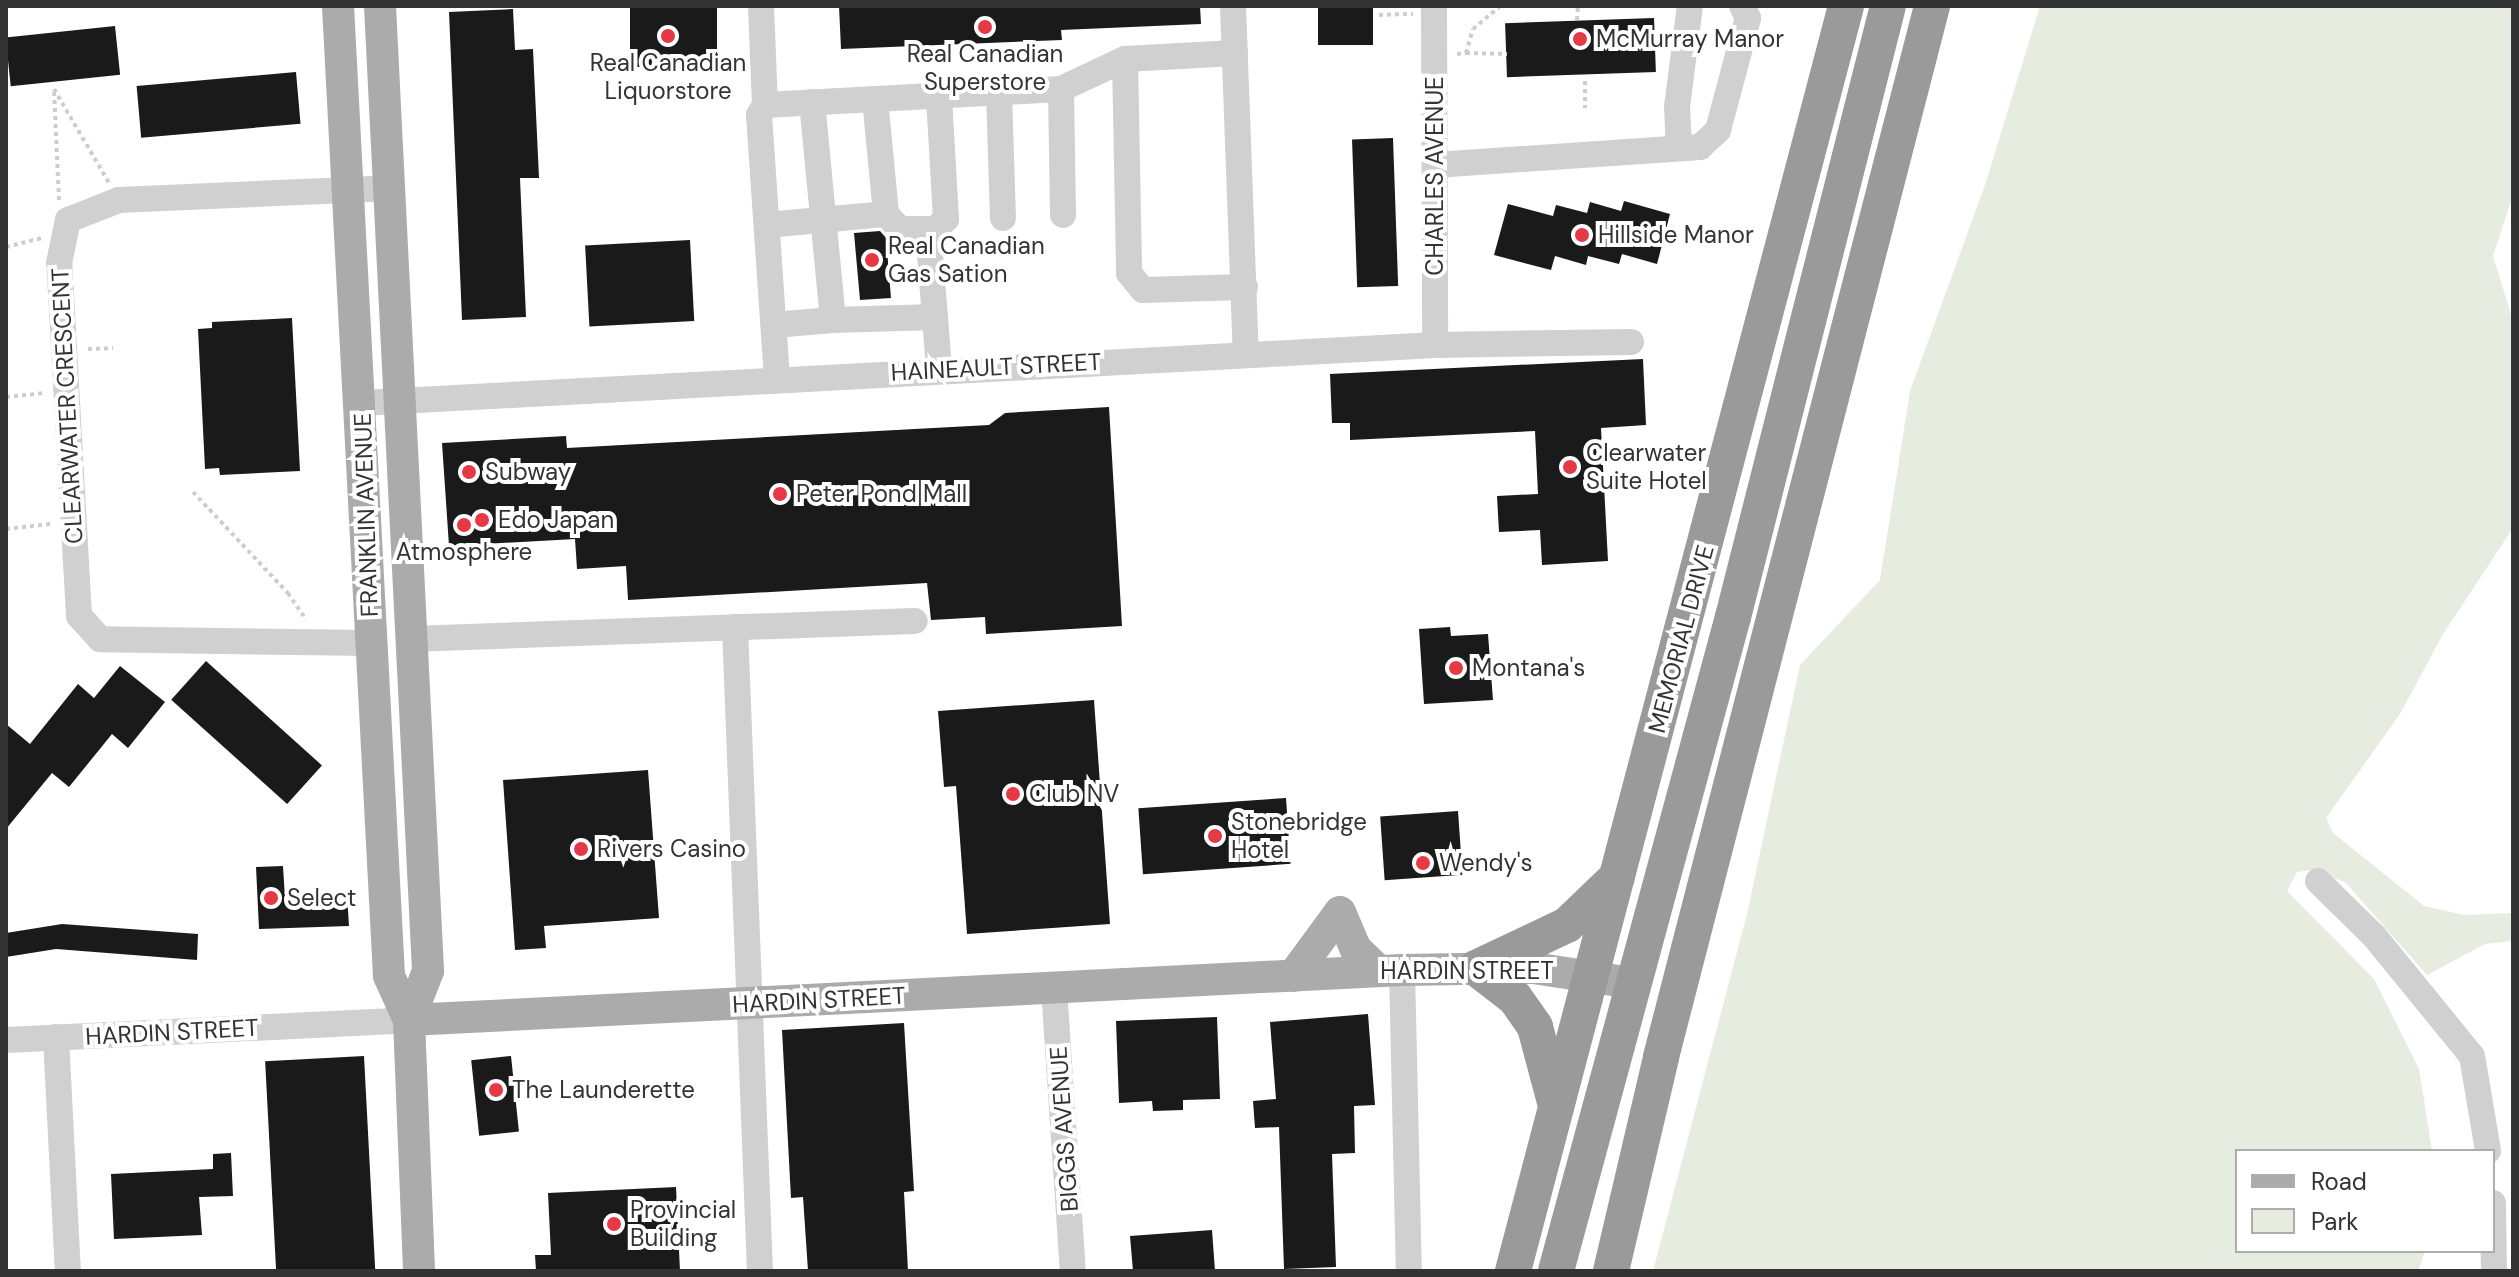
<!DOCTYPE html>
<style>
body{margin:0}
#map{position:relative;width:2519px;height:1277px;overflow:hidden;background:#fff;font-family:"DM Sans",sans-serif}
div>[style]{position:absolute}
.green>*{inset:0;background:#e6ecdf}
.building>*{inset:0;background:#1a1a1a;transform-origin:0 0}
.path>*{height:4px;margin-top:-2px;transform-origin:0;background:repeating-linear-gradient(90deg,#cdcdcd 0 4px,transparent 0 8px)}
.minor>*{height:26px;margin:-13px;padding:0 13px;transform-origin:13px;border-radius:13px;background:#d0d0d0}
.major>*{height:32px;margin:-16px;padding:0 16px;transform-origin:16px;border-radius:16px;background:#ababab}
.highway>*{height:36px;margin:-18px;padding:0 18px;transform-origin:18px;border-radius:18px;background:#9a9a9a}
.dots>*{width:22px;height:22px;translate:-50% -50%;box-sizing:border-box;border:4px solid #fff;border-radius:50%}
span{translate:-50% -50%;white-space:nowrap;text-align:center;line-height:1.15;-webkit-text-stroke:8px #fff;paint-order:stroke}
.poi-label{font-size:24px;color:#333}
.left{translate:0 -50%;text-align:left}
.street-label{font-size:24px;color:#333}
.frame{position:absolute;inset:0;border:8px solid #333;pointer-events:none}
.legend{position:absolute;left:2235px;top:1149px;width:260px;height:104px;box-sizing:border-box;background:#fff;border:2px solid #adadad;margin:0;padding:10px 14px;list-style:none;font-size:24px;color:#333}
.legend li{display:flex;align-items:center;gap:16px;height:40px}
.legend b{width:40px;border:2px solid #adadad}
</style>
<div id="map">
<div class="green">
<i style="clip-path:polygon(2040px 6px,2513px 6px,2513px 195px,2493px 256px,2513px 321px,2513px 528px,2443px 634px,2400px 714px,2326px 818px,2333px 833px,2424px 906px,2464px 915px,2513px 913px,2513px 941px,2485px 944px,2427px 975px,2345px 882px,2312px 870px,2297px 872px,2287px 891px,2374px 979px,2419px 1069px,2432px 1151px,2237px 1151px,2237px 1251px,2425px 1251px,2418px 1271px,1653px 1271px,1747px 914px,1800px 665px,1880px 580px,1910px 391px,1985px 185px)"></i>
</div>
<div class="building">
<i style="left:630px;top:6px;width:87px;height:61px"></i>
<i style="clip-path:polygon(839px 6px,1200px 6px,1201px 24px,1061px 30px,1062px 40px,841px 49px)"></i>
<i style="left:1318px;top:6px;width:55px;height:39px"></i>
<i style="clip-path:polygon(513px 9px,515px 50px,533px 49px,539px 178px,520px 178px,526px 317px,462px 320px,449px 12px)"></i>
<i style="left:1654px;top:18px;width:54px;height:149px;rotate:88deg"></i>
<i style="left:115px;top:26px;width:49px;height:110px;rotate:84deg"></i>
<i style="left:296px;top:72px;width:52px;height:160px;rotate:85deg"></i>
<i style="left:1393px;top:138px;width:148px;height:41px;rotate:88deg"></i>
<i style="clip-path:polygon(1624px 201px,1670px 214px,1657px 264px,1622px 254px,1619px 264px,1588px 256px,1586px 265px,1555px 256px,1551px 270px,1494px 255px,1508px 204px,1553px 216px,1556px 205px,1587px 213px,1590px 202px,1621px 211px)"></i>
<i style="clip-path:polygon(880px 231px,886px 238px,891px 298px,860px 300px,854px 233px)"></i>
<i style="left:690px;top:240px;width:81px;height:105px;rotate:87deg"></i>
<i style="clip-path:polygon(292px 318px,300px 471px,220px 475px,219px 468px,205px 469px,198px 329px,212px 328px,212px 322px)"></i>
<i style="clip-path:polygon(1643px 359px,1646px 425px,1601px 428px,1608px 561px,1542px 565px,1540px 530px,1499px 532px,1497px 496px,1538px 494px,1535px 431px,1350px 440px,1350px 423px,1332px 423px,1330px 374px)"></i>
<i style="clip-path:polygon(1109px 407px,1122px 626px,986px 634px,985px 617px,931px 620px,927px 583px,628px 600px,626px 566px,577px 569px,575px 539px,449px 546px,442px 443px,566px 436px,567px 448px,989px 425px,1005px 413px)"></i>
<i style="clip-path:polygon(1450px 627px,1451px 636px,1488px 634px,1493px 700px,1424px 704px,1419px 629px)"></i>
<i style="left:206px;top:661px;width:156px;height:52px;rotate:42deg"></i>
<i style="clip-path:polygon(120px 666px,165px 702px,128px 748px,112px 734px,69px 787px,52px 773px,6px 829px,6px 724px,30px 744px,78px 684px,94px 698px)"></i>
<i style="clip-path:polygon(1094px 700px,1110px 924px,967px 934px,956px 786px,944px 787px,938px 711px)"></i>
<i style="clip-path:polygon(648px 770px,659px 918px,544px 926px,546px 948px,515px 950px,503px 780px)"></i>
<i style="left:1286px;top:798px;width:66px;height:148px;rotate:86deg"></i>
<i style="left:1458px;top:811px;width:64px;height:78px;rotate:86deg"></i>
<i style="clip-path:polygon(283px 866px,285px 898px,347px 895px,349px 926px,259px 929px,256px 867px)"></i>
<i style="clip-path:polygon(62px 924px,198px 934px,197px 960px,56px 949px,6px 957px,6px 933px)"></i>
<i style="clip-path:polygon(1368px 1014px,1375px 1105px,1354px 1106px,1355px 1153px,1332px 1154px,1336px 1267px,1284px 1269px,1279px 1127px,1255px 1128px,1253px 1101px,1276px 1099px,1270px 1022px)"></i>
<i style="clip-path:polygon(1217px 1017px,1220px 1099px,1183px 1100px,1183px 1110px,1153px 1111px,1152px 1101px,1119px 1103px,1116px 1021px)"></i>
<i style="clip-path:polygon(904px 1023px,914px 1191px,904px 1192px,908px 1271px,808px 1271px,803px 1197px,791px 1198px,782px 1030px)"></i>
<i style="left:364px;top:1056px;width:215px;height:99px;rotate:87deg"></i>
<i style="left:511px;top:1056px;width:76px;height:40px;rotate:84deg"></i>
<i style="clip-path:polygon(231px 1153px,233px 1196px,199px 1197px,202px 1235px,114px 1239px,111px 1174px,213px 1169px,213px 1154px)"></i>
<i style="clip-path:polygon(676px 1187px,680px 1271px,536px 1271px,535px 1255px,551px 1255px,548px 1193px)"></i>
<i style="clip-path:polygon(1212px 1230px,1215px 1271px,1133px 1271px,1130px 1236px)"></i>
</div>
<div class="path">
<i style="left:1379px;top:15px;width:34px;rotate:-2deg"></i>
<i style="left:1577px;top:20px;width:14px;rotate:-86deg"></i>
<i style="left:1466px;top:53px;width:41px;rotate:1.4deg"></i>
<i style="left:1457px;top:54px;width:9px;rotate:-6deg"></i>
<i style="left:1466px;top:53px;width:25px;rotate:-74deg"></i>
<i style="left:1473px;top:29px;width:35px;rotate:-40deg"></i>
<i style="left:1585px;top:81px;width:27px;rotate:90deg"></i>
<i style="left:59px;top:200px;width:111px;rotate:-92.6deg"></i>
<i style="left:54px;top:89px;width:109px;rotate:59.7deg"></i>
<i style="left:6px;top:247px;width:37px;rotate:-14deg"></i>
<i style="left:88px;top:349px;width:25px;rotate:-2deg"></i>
<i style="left:6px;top:397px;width:37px;rotate:-6deg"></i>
<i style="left:193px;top:492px;width:139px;rotate:46.8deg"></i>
<i style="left:288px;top:593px;width:32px;rotate:56deg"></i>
<i style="left:6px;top:529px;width:45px;rotate:-6.3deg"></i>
</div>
<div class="minor">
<i style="left:761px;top:6px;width:99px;rotate:87.7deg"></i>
<i style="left:765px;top:105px;width:12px;rotate:121deg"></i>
<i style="left:759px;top:115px;width:264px;rotate:86.1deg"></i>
<i style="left:1233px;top:6px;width:349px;rotate:87.9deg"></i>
<i style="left:1434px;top:6px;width:339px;rotate:89.8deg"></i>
<i style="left:1235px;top:53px;width:110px;rotate:176.9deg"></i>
<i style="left:1125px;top:59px;width:214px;rotate:88.9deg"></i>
<i style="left:1129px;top:273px;width:22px;rotate:51deg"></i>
<i style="left:1143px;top:290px;width:102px;rotate:-1.7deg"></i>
<i style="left:999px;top:92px;width:126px;rotate:88.2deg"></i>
<i style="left:875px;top:99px;width:116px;rotate:84.5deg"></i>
<i style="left:886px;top:214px;width:21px;rotate:47deg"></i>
<i style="left:900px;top:229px;width:35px"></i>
<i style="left:935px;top:229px;width:15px;rotate:-42deg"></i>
<i style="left:946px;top:219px;width:123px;rotate:-93.3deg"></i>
<i style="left:765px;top:105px;width:296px;rotate:-3.1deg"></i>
<i style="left:1679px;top:148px;width:41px;rotate:-92.8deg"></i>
<i style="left:1677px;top:107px;width:102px;rotate:-82.7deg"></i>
<i style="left:1435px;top:165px;width:266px;rotate:-3.9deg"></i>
<i style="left:1700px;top:147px;width:25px;rotate:-43deg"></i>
<i style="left:1718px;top:130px;width:116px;rotate:-75deg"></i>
<i style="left:1748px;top:18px;width:13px;rotate:-117deg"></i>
<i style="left:1063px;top:215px;width:126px;rotate:-90.9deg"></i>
<i style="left:1061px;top:89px;width:71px;rotate:-25.1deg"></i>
<i style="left:767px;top:225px;width:120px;rotate:-5.3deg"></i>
<i style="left:928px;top:229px;width:141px;rotate:85.5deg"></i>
<i style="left:833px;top:320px;width:102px;rotate:-1.7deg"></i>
<i style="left:774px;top:325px;width:59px;rotate:-4.8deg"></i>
<i style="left:833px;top:320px;width:219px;rotate:-95.5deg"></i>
<i style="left:362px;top:403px;width:1075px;rotate:-3.09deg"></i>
<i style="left:1435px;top:345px;width:196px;rotate:-0.9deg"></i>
<i style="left:735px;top:627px;width:644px;rotate:87.78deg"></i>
<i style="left:411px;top:639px;width:504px;rotate:-2.05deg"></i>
<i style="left:370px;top:643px;width:270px;rotate:-179.2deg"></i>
<i style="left:100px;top:639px;width:31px;rotate:-132deg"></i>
<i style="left:79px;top:616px;width:354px;rotate:-93.2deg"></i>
<i style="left:59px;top:263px;width:44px;rotate:-78.2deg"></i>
<i style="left:68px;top:220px;width:55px;rotate:-21.4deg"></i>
<i style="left:119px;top:200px;width:270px;rotate:-2.5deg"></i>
<i style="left:2318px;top:881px;width:78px;rotate:44.5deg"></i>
<i style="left:2374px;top:936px;width:155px;rotate:50.8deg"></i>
<i style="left:2472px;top:1056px;width:96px;rotate:80.4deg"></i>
<i style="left:1402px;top:970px;width:301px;rotate:88.7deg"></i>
<i style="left:1054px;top:988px;width:284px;rotate:86.2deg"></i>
<i style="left:56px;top:1037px;width:234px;rotate:87.1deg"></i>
<i style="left:6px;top:1040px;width:403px;rotate:-2.8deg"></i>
<i style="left:2493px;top:1203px;width:68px;rotate:89.2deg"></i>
</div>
<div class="major">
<i style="left:338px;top:6px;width:971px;rotate:86.99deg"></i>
<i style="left:389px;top:976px;width:48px;rotate:65.6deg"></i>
<i style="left:409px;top:1020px;width:251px;rotate:87.7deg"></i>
<i style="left:380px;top:6px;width:966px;rotate:87.15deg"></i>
<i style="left:428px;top:971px;width:53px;rotate:111.2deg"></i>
<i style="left:1340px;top:912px;width:39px;rotate:67deg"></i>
<i style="left:1355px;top:948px;width:33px;rotate:44deg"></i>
<i style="left:1293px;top:976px;width:79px;rotate:-53.7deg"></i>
<i style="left:409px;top:1020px;width:994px;rotate:-2.88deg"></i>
<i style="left:1402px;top:970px;width:131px;rotate:-0.9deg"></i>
<i style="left:1533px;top:968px;width:100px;rotate:8.6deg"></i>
</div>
<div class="highway">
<i style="left:1476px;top:968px;width:101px;rotate:-25.3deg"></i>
<i style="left:1567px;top:925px;width:69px;rotate:-43.8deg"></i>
<i style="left:1476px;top:968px;width:49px;rotate:37.6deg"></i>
<i style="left:1515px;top:998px;width:35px;rotate:55deg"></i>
<i style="left:1535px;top:1027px;width:82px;rotate:75.1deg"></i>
<i style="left:1513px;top:1271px;width:1308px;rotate:-75.25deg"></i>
<i style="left:1556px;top:1271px;width:678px;rotate:-74.86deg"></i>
<i style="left:1733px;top:617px;width:630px;rotate:-75.77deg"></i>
<i style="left:1611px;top:1271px;width:220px;rotate:-76.8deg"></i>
<i style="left:1661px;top:1057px;width:1085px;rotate:-75.54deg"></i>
</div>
<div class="dots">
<i style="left:985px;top:27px;background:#e63946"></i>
<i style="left:668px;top:36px;background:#e63946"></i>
<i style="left:1580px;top:39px;background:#e63946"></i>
<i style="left:1582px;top:235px;background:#e63946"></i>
<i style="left:872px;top:260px;background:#e63946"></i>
<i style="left:1570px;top:467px;background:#e63946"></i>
<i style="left:469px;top:472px;background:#e63946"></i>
<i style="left:780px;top:494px;background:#e63946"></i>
<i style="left:482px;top:520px;background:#e63946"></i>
<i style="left:464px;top:525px;background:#e63946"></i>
<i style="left:1456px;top:668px;background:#e63946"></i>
<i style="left:1013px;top:794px;background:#e63946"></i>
<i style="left:1215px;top:836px;background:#e63946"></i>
<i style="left:581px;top:849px;background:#e63946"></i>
<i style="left:1423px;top:863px;background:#e63946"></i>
<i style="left:271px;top:898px;background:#e63946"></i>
<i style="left:496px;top:1090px;background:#e63946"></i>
<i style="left:614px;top:1224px;background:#e63946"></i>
</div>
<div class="poi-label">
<span class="left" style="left:1596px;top:39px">McMurray Manor</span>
<span style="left:985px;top:68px">Real Canadian<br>Superstore</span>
<span style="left:668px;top:77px">Real Canadian<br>Liquorstore</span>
<span class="left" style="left:1598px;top:235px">Hillside Manor</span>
<span class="left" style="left:888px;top:260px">Real Canadian<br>Gas Sation</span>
<span class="left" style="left:1586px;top:467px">Clearwater<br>Suite Hotel</span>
<span class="left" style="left:485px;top:472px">Subway</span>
<span class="left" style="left:796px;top:494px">Peter Pond Mall</span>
<span class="left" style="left:498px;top:520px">Edo Japan</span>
<span style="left:464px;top:552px">Atmosphere</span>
<span class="left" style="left:1472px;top:668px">Montana's</span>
<span class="left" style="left:1029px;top:794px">Club NV</span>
<span class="left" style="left:1231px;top:836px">Stonebridge<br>Hotel</span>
<span class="left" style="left:597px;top:849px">Rivers Casino</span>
<span class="left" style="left:1439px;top:863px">Wendy's</span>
<span class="left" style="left:287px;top:898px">Select</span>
<span class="left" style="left:512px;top:1090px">The Launderette</span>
<span class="left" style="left:630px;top:1224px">Provincial<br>Building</span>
</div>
<div class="street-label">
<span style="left:1435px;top:176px;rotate:-90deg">CHARLES AVENUE</span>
<span style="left:996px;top:367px;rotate:-3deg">HAINEAULT STREET</span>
<span style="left:67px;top:406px;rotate:-93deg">CLEARWATER CRESCENT</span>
<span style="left:366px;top:515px;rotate:-92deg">FRANKLIN AVENUE</span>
<span style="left:1681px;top:639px;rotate:-75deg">MEMORIAL DRIVE</span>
<span style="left:1467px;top:971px">HARDIN STREET</span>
<span style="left:819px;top:1000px;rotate:-3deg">HARDIN STREET</span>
<span style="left:172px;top:1032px;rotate:-3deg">HARDIN STREET</span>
<span style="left:1064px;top:1129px;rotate:-94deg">BIGGS AVENUE</span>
</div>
<div class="frame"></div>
<ul class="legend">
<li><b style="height:10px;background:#ababab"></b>Road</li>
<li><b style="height:22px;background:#e6ecdf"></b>Park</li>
</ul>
</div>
